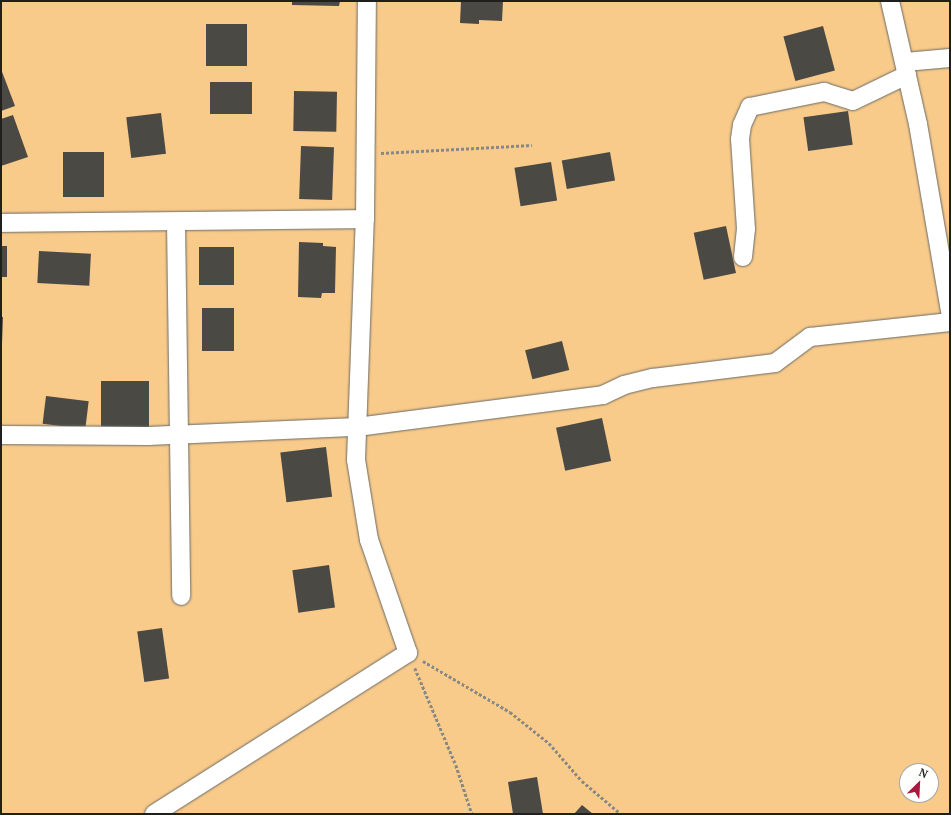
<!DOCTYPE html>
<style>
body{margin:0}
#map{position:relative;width:951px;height:815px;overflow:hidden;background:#eff0e9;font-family:"PT Serif",serif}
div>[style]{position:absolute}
.green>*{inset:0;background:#f9cb8b}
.building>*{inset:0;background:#4a4944;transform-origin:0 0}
.path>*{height:2.5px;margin-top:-1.25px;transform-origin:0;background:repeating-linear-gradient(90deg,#888984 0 3px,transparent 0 5px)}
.roads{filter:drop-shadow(0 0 1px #696a64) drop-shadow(0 0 1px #696a64)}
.street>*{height:18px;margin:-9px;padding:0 9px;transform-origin:9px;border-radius:9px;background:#fff}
span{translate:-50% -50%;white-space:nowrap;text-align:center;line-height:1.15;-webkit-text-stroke:4px #fffffe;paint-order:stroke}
.frame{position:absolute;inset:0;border:2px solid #1f201e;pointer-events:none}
.north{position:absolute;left:899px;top:763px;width:40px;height:40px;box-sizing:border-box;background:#fffffe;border:1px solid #a5a6a4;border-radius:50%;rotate:24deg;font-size:11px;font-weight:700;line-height:16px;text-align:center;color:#1f201e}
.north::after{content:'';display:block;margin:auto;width:14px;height:18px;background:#ac1740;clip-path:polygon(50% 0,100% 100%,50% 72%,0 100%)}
</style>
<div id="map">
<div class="green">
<i style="clip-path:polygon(evenodd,1px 1px,950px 1px,950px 814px,1px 814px,1px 1px,907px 771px,931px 771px,931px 795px,907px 795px,907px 771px)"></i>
</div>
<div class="building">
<i style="clip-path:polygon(292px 1px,340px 1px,339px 6px,292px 5px)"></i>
<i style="clip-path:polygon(461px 1px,503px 1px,502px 21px,479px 20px,479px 24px,460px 23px)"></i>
<i style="left:206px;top:24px;width:41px;height:42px"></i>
<i style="left:823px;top:26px;width:46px;height:41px;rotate:75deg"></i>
<i style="clip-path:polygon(1px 69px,15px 106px,1px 111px)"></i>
<i style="left:252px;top:82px;width:32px;height:42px;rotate:90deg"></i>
<i style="left:294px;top:91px;width:43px;height:40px;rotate:1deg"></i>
<i style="left:848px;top:111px;width:34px;height:45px;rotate:82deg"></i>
<i style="left:161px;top:113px;width:41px;height:35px;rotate:83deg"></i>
<i style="clip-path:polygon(13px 115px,28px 157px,1px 166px,1px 119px)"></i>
<i style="left:301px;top:146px;width:33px;height:53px;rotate:2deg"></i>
<i style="left:63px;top:152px;width:41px;height:45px"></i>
<i style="left:610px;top:152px;width:29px;height:49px;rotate:80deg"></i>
<i style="left:551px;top:162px;width:39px;height:37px;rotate:81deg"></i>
<i style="left:726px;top:226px;width:48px;height:33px;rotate:78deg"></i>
<i style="clip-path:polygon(299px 242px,323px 243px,323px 246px,336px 247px,335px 293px,322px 293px,321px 298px,298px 297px)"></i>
<i style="left:1px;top:246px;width:6px;height:31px"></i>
<i style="left:199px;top:247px;width:35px;height:38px"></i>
<i style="left:39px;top:251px;width:52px;height:32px;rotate:3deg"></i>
<i style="left:202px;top:308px;width:32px;height:43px"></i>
<i style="clip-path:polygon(1px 317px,3px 317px,2px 344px,1px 344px)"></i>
<i style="left:562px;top:341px;width:30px;height:38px;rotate:76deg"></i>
<i style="left:149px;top:381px;width:46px;height:48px;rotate:90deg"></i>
<i style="left:46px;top:396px;width:43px;height:28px;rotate:7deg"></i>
<i style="left:602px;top:418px;width:44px;height:47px;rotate:78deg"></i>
<i style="left:326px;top:447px;width:50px;height:46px;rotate:83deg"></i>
<i style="left:329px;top:565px;width:43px;height:37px;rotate:82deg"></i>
<i style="left:162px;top:628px;width:51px;height:25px;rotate:82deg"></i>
<i style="clip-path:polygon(537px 777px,543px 814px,513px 814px,508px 782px)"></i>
<i style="clip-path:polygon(582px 805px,593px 814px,574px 814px)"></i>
</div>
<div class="path">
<i style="left:381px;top:153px;width:151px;rotate:-3deg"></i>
<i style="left:423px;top:661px;width:101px;rotate:30.4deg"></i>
<i style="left:510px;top:712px;width:50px;rotate:38.5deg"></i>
<i style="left:549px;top:743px;width:50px;rotate:49deg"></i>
<i style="left:582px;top:781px;width:51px;rotate:40.2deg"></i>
<i style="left:415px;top:668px;width:105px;rotate:67.1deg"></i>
<i style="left:456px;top:765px;width:52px;rotate:71.9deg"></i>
</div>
<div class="roads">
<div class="street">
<i style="left:890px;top:1px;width:126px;rotate:77.2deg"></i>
<i style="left:918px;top:124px;width:190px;rotate:80.3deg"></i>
<i style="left:905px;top:62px;width:45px;rotate:-5.1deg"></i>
<i style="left:176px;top:222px;width:374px;rotate:89.2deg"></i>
<i style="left:1px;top:223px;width:364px;rotate:-0.6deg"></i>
<i style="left:743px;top:257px;width:28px;rotate:-84deg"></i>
<i style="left:746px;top:229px;width:90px;rotate:-93.8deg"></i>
<i style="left:740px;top:139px;width:14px;rotate:-82deg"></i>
<i style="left:742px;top:125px;width:20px;rotate:-66deg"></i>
<i style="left:750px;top:107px;width:76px;rotate:-11.5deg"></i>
<i style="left:824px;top:92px;width:30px;rotate:17deg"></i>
<i style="left:853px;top:101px;width:60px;rotate:-25.7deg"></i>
<i style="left:1px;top:435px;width:147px;rotate:0.4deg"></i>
<i style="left:148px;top:436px;width:209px;rotate:-2.5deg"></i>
<i style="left:357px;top:427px;width:248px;rotate:-7.4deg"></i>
<i style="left:603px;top:395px;width:23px;rotate:-25deg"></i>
<i style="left:624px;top:385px;width:30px;rotate:-14deg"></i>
<i style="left:653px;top:378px;width:123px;rotate:-7deg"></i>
<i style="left:775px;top:363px;width:44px;rotate:-36.6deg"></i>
<i style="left:810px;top:337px;width:141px;rotate:-6.1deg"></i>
<i style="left:154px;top:814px;width:301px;rotate:-32.4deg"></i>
<i style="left:408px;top:653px;width:120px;rotate:-109deg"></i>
<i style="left:369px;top:540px;width:81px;rotate:-99.2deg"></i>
<i style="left:356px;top:460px;width:241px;rotate:-87.9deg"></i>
<i style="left:365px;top:219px;width:218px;rotate:-89.5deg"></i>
</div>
</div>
<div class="frame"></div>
<div class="north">N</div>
</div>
